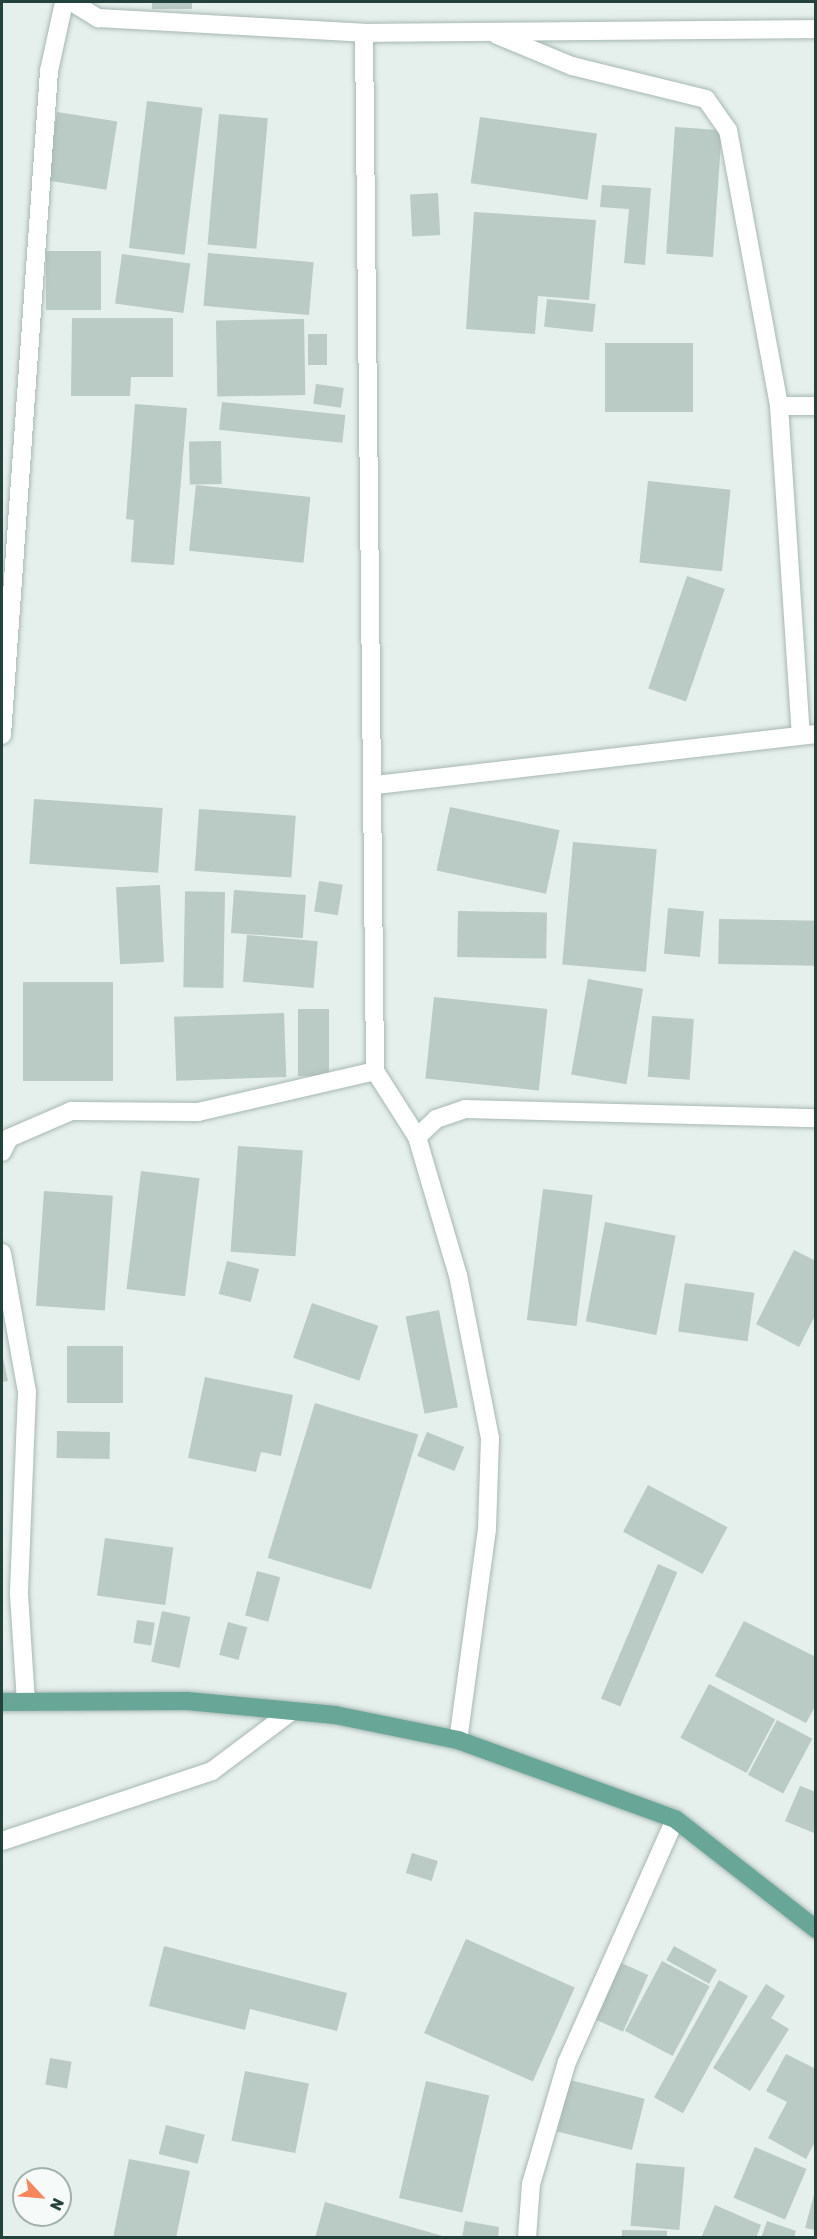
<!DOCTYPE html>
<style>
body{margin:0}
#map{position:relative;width:817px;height:2239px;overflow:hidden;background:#e5efeb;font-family:Rubik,sans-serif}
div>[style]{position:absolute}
.building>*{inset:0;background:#bacac4;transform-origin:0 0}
.roads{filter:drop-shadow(0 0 2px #a7b8b3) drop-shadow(0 0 2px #a7b8b3)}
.minor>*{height:18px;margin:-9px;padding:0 9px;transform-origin:9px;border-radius:9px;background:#fff}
.primary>*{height:18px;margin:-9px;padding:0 9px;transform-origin:9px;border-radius:9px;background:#68a698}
span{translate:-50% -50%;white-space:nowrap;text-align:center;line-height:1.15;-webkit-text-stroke:5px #f6fbf9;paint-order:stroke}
.frame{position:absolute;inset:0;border:3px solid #23423b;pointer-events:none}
.north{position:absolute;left:12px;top:2167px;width:60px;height:60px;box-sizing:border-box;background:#f6fbf9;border:2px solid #a2b1ad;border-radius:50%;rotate:116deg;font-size:16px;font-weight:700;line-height:24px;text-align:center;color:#23423b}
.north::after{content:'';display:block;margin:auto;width:21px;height:27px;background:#f7865c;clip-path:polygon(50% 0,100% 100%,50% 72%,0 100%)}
</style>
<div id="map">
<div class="building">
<i style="left:152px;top:2px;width:40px;height:7px"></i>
<i style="left:147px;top:101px;width:56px;height:148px;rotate:7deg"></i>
<i style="left:57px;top:112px;width:61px;height:69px;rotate:9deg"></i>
<i style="left:219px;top:114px;width:49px;height:131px;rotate:5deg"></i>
<i style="left:480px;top:117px;width:118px;height:67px;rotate:8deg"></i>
<i style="left:675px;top:127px;width:47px;height:127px;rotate:4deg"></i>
<i style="clip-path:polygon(602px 185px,651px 188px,645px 265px,624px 263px,629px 209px,600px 207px)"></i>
<i style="left:438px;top:193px;width:42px;height:28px;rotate:87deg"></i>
<i style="clip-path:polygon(474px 212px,596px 220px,589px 300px,538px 296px,535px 334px,466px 329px)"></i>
<i style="left:46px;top:251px;width:55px;height:59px"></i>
<i style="left:208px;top:253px;width:106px;height:53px;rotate:5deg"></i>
<i style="left:122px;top:254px;width:69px;height:50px;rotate:8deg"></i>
<i style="left:547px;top:299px;width:49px;height:28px;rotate:6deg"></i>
<i style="clip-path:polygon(72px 318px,173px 318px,173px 377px,131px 377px,130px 396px,71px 396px)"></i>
<i style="left:304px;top:319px;width:76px;height:88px;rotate:89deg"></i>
<i style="left:308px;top:334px;width:19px;height:31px"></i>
<i style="left:605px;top:343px;width:88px;height:69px"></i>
<i style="left:316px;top:384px;width:28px;height:20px;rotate:8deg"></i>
<i style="left:222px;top:402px;width:124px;height:28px;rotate:6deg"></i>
<i style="clip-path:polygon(135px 404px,187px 408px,174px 565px,131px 562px,134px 520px,126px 519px)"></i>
<i style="left:221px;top:441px;width:43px;height:32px;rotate:89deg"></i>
<i style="left:648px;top:481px;width:83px;height:82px;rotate:6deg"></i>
<i style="left:196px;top:485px;width:115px;height:66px;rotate:6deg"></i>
<i style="left:687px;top:576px;width:40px;height:119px;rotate:19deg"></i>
<i style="left:34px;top:799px;width:129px;height:65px;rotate:4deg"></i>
<i style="left:450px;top:807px;width:112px;height:65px;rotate:12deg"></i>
<i style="left:199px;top:809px;width:97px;height:62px;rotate:4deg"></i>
<i style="left:573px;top:842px;width:84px;height:123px;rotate:5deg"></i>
<i style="left:319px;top:881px;width:24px;height:31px;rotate:9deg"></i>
<i style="left:160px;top:885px;width:77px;height:44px;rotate:87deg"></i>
<i style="left:234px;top:890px;width:72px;height:43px;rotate:4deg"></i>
<i style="left:225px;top:892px;width:96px;height:40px;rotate:91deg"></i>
<i style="left:668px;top:908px;width:36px;height:46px;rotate:5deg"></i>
<i style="left:458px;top:911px;width:89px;height:46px;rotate:1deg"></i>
<i style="left:719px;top:919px;width:97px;height:45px;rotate:1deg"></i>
<i style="left:247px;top:935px;width:71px;height:47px;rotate:5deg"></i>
<i style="left:588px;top:979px;width:56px;height:97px;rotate:10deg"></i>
<i style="left:23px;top:982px;width:90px;height:99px"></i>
<i style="left:434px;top:997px;width:114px;height:82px;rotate:6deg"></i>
<i style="left:298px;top:1009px;width:31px;height:67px"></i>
<i style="left:284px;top:1013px;width:64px;height:110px;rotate:88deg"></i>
<i style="left:652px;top:1016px;width:42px;height:61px;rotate:4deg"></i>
<i style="left:238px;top:1146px;width:65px;height:106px;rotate:4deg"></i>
<i style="left:141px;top:1171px;width:59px;height:119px;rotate:7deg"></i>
<i style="left:543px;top:1189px;width:50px;height:132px;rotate:7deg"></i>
<i style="left:44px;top:1191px;width:69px;height:115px;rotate:4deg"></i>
<i style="left:605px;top:1222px;width:72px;height:101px;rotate:11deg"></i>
<i style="clip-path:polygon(794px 1250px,816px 1261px,816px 1314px,799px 1347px,756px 1324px)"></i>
<i style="left:227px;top:1261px;width:33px;height:34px;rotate:14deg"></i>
<i style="left:685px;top:1283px;width:70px;height:49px;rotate:8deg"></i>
<i style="left:312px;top:1303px;width:70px;height:58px;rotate:19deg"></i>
<i style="left:439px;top:1310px;width:99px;height:34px;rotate:79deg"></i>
<i style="left:67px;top:1346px;width:56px;height:57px"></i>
<i style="clip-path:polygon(2px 1353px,8px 1381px,2px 1382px)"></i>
<i style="clip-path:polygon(205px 1377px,293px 1395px,281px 1456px,261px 1452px,256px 1472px,188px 1458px)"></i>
<i style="left:315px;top:1403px;width:108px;height:162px;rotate:17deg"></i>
<i style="left:57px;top:1431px;width:53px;height:27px;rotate:1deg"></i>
<i style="left:427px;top:1432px;width:40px;height:26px;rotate:22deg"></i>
<i style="left:648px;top:1485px;width:90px;height:53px;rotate:28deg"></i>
<i style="left:105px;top:1538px;width:69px;height:58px;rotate:8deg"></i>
<i style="left:658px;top:1564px;width:21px;height:146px;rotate:23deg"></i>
<i style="left:257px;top:1571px;width:24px;height:46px;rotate:15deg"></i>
<i style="left:162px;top:1611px;width:29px;height:52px;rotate:12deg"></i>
<i style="left:137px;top:1620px;width:18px;height:23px;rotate:9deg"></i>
<i style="clip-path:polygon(744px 1621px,816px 1657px,816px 1705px,806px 1723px,715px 1676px)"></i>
<i style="left:228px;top:1622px;width:20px;height:34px;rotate:15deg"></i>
<i style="left:709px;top:1684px;width:75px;height:61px;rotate:28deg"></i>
<i style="left:777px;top:1720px;width:40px;height:62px;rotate:28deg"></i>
<i style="clip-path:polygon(800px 1786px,816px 1792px,814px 1833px,785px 1821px)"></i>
<i style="left:412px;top:1853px;width:27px;height:21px;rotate:17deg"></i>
<i style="left:466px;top:1939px;width:119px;height:103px;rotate:24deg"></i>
<i style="clip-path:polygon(164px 1946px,347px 1993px,337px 2031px,250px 2009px,245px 2030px,149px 2006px)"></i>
<i style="left:674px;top:1946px;width:49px;height:16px;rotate:29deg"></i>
<i style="left:662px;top:1961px;width:54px;height:79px;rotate:28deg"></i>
<i style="left:619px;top:1962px;width:32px;height:62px;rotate:24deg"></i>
<i style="left:719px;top:1980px;width:33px;height:134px;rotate:29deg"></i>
<i style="clip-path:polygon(766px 1984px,785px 1996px,771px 2018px,789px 2029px,750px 2091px,713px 2068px)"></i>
<i style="clip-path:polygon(786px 2054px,816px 2069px,816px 2140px,806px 2159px,768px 2138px,787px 2102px,766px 2091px)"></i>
<i style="left:50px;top:2058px;width:22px;height:27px;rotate:10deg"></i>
<i style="left:245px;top:2071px;width:65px;height:71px;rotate:11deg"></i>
<i style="left:570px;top:2080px;width:77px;height:53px;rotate:14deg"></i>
<i style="left:426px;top:2081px;width:65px;height:120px;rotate:13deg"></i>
<i style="left:166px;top:2125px;width:40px;height:30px;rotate:14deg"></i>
<i style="left:755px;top:2147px;width:56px;height:55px;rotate:23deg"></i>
<i style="clip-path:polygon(129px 2159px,190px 2171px,176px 2238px,113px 2238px)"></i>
<i style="left:636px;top:2163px;width:49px;height:63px;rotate:5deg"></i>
<i style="clip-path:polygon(815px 2191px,816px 2191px,816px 2230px,805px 2228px)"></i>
<i style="clip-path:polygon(325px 2202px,446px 2237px,446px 2238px,315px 2238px)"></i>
<i style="clip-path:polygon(715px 2205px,761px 2225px,756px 2238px,701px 2238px)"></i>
<i style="clip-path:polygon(465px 2221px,499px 2227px,498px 2238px,462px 2238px)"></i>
<i style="clip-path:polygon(767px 2221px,796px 2231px,794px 2238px,761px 2238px)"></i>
<i style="left:622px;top:2230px;width:45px;height:8px;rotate:1deg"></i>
</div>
<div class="roads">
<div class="minor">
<i style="left:72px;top:2px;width:31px;rotate:32deg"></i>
<i style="left:98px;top:18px;width:266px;rotate:3.2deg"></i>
<i style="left:364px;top:33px;width:452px;rotate:-0.5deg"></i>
<i style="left:364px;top:33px;width:1038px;rotate:89.39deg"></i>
<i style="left:375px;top:1071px;width:78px;rotate:57.5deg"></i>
<i style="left:417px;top:1137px;width:144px;rotate:73.5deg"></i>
<i style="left:458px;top:1275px;width:166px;rotate:78.9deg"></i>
<i style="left:490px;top:1438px;width:91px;rotate:91.9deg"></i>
<i style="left:487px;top:1529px;width:213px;rotate:97.8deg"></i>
<i style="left:497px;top:35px;width:81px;rotate:22.5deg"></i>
<i style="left:572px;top:66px;width:138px;rotate:13.8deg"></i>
<i style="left:706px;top:99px;width:38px;rotate:55deg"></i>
<i style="left:728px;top:130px;width:281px;rotate:79.5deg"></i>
<i style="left:779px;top:406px;width:328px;rotate:86.2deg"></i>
<i style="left:779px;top:406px;width:37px"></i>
<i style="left:2px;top:735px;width:666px;rotate:-85.95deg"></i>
<i style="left:49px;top:71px;width:71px;rotate:-77.7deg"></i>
<i style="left:376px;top:785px;width:443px;rotate:-6.6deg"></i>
<i style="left:417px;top:1137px;width:26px;rotate:-43deg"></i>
<i style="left:436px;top:1119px;width:31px;rotate:-19deg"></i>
<i style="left:465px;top:1109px;width:351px;rotate:1.5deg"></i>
<i style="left:2px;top:1152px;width:16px;rotate:-63deg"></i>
<i style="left:9px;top:1138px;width:68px;rotate:-23.5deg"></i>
<i style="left:71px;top:1111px;width:127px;rotate:0.5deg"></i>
<i style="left:198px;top:1112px;width:182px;rotate:-13deg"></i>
<i style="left:2px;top:1253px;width:141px;rotate:79.8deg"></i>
<i style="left:27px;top:1392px;width:202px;rotate:92.3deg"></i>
<i style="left:19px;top:1594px;width:107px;rotate:86.3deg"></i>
<i style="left:2px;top:1841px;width:221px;rotate:-18.4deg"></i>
<i style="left:212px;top:1771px;width:100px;rotate:-36.9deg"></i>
<i style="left:527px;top:2238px;width:54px;rotate:-85.8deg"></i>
<i style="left:531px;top:2184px;width:127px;rotate:-73.6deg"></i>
<i style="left:567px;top:2062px;width:266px;rotate:-66deg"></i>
</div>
<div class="primary">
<i style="left:2px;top:1702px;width:185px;rotate:-0.3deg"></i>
<i style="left:187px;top:1701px;width:149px;rotate:5.4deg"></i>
<i style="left:335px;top:1715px;width:126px;rotate:11.5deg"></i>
<i style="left:458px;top:1740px;width:231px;rotate:20deg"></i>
<i style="left:675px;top:1819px;width:179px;rotate:38deg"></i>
</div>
</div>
<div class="frame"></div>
<div class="north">N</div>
</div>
